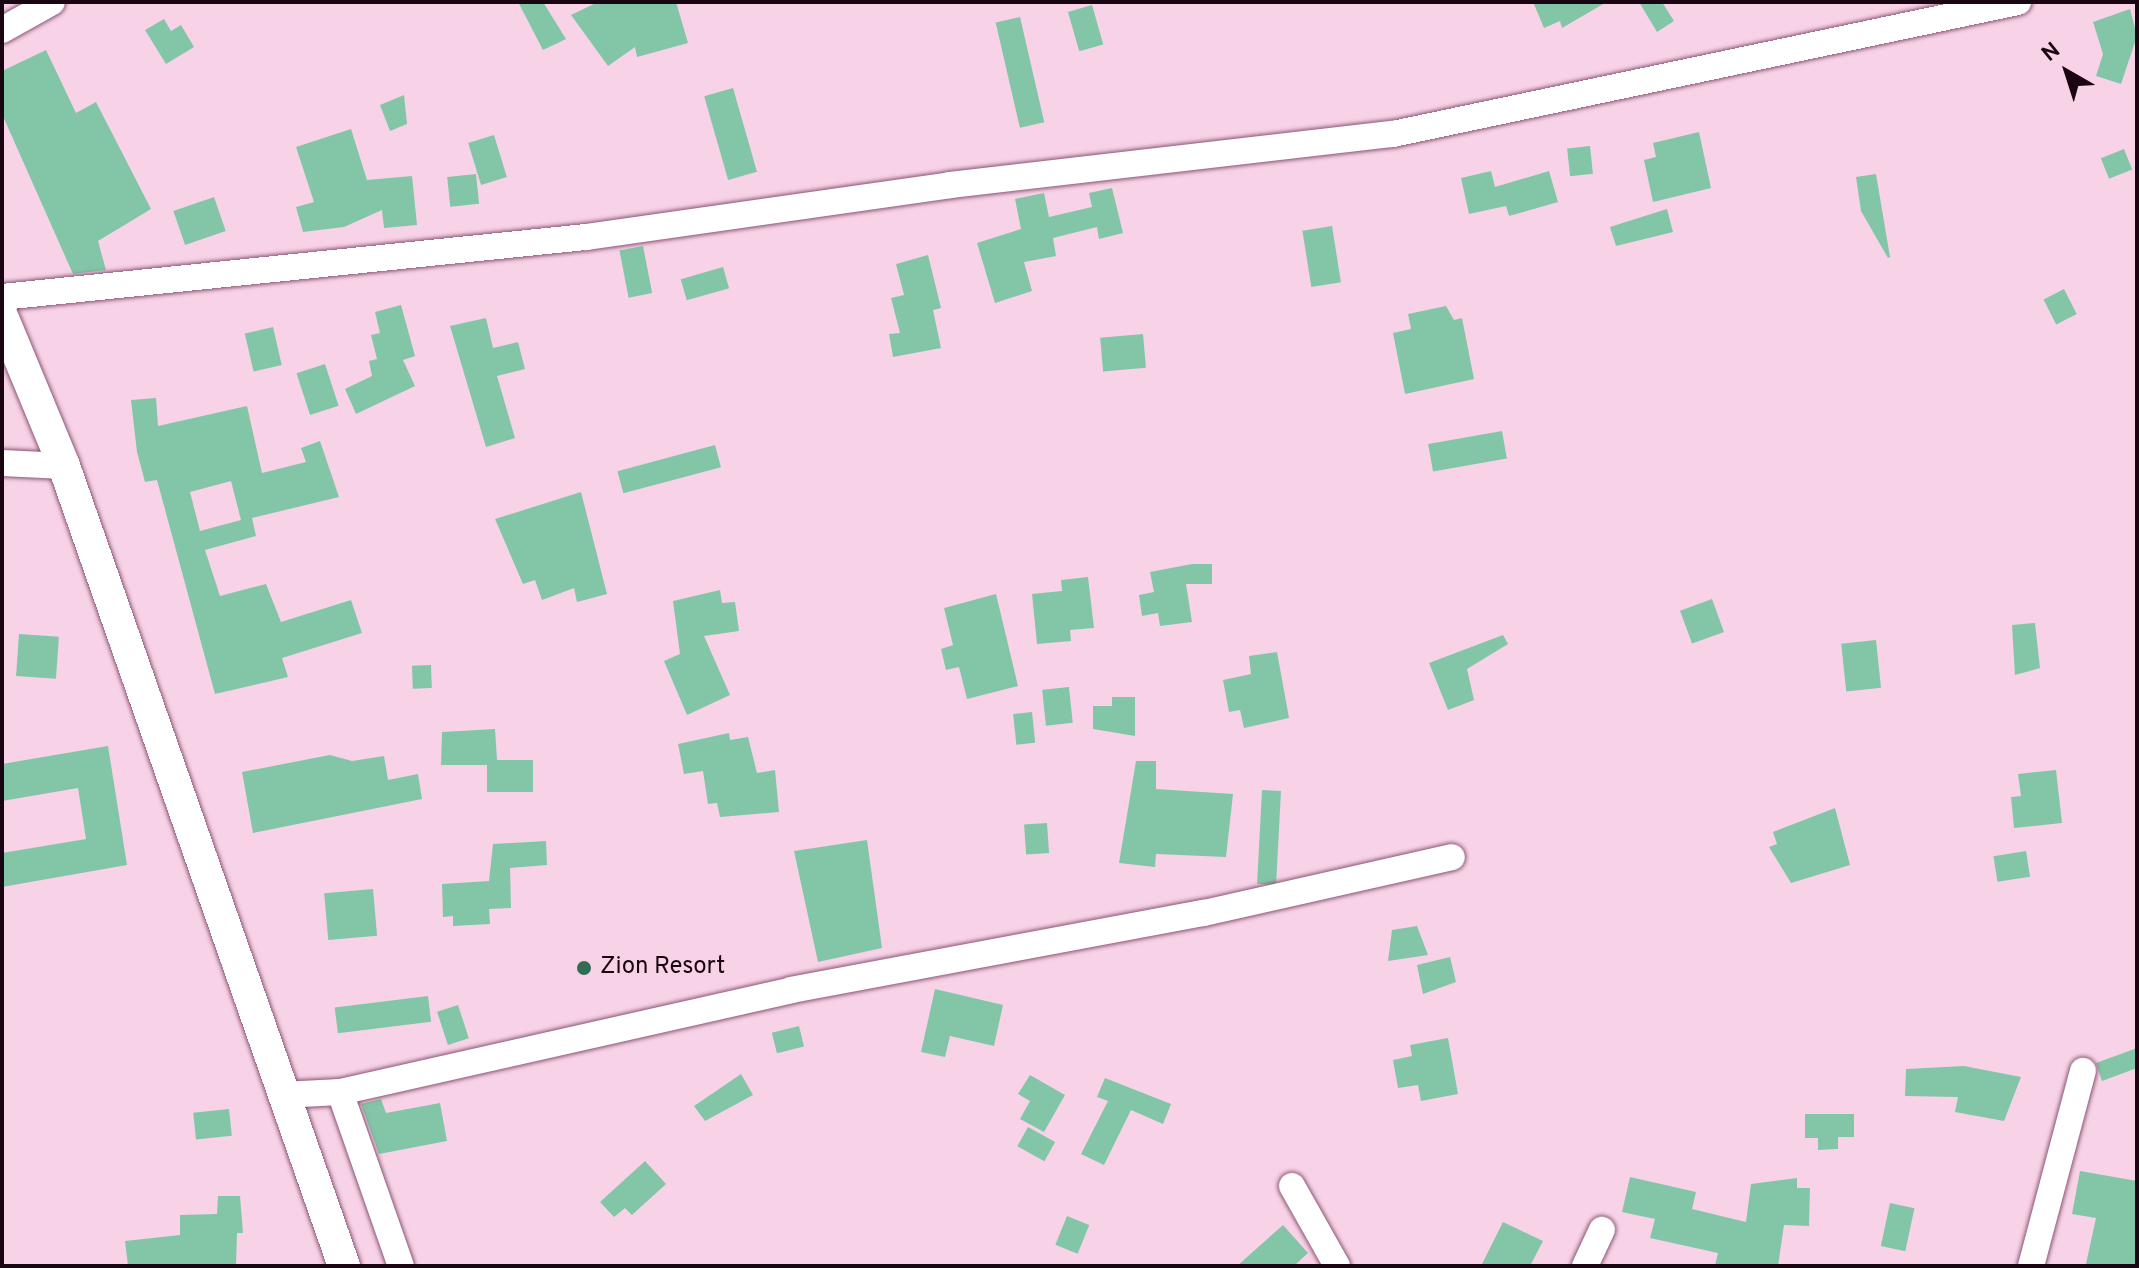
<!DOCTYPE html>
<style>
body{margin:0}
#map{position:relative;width:2139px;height:1268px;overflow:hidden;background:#f8d3e7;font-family:Overpass,sans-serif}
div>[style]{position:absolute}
.building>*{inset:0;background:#82c6a7;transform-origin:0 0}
.roads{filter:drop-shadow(0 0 2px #8b5575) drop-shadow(0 0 2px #8b5575)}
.minor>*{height:26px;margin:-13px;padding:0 13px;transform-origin:13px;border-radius:13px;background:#fff}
.tertiary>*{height:32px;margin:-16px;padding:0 16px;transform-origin:16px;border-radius:16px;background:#fff}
.dots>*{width:22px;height:22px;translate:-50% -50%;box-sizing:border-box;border:4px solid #f8d3e7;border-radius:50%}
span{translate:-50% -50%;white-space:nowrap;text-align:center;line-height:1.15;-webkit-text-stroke:6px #f8d3e7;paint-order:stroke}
.poi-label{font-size:24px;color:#190612}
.left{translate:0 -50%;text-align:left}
.frame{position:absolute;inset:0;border:4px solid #190612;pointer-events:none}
.north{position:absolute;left:2027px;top:32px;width:80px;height:80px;-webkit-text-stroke:6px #f8d3e7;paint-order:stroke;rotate:321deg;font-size:22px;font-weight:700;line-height:32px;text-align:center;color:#190612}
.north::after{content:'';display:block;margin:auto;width:28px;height:36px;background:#190612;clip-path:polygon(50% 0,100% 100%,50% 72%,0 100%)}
</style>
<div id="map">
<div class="building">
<i style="clip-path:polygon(518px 2px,543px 2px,566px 39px,543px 50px)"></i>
<i style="clip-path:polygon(598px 2px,676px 2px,688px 43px,637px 57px,635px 47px,608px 66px,571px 15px)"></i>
<i style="clip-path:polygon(1533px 2px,1605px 2px,1605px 3px,1562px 28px,1560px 21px,1544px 28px)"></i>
<i style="clip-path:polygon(1639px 2px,1662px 2px,1674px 21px,1657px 32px)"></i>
<i style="left:1092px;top:5px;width:41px;height:25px;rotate:74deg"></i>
<i style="clip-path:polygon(2130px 9px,2137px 36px,2121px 84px,2096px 76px,2103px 54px,2093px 22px)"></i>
<i style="left:1020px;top:17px;width:108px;height:25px;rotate:77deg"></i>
<i style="clip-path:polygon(164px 19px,171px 31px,181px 25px,194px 47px,166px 64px,145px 30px)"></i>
<i style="clip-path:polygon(46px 50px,76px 113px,96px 102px,151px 209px,98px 241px,106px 270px,73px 274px,2px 114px,2px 71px)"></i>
<i style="left:733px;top:88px;width:87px;height:30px;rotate:74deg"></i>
<i style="clip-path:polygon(404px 95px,407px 124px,390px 131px,380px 105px)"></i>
<i style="clip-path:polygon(351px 129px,367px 180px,412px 176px,417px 225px,384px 228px,382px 210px,344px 227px,303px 232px,296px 207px,314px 202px,296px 147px)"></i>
<i style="clip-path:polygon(1699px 132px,1711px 188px,1653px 202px,1644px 160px,1656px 157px,1653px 143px)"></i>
<i style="left:494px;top:135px;width:44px;height:27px;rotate:73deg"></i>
<i style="left:1590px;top:146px;width:28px;height:23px;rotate:84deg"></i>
<i style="left:2124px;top:149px;width:22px;height:25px;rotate:68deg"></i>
<i style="clip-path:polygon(1491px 171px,1495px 187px,1549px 171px,1558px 202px,1509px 216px,1506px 206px,1469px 214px,1461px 178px)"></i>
<i style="left:476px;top:174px;width:30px;height:29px;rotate:84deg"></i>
<i style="clip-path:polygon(1876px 174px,1890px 257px,1888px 258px,1861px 211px,1856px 177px)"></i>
<i style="clip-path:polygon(1112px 188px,1123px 233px,1099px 239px,1097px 227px,1053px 238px,1056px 256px,1024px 262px,1032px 291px,995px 303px,977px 243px,1021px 229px,1015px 199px,1044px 193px,1049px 217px,1092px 207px,1089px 193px)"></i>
<i style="left:214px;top:197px;width:36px;height:43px;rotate:71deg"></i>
<i style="clip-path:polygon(1667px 209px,1673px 232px,1616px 246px,1610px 227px)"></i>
<i style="left:1332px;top:226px;width:57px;height:30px;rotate:81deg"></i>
<i style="left:643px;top:246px;width:48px;height:24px;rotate:79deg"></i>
<i style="clip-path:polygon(928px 255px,941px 308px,933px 310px,941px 348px,893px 357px,889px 334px,900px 333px,891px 298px,904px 295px,896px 264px)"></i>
<i style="left:723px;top:267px;width:22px;height:44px;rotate:74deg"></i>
<i style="left:2064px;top:289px;width:28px;height:23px;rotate:63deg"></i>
<i style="clip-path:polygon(401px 305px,415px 356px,403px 360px,415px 386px,356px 414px,345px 389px,372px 376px,369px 361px,377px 359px,371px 335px,380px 333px,375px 312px)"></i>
<i style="clip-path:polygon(1446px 306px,1454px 320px,1462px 318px,1474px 379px,1405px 394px,1393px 333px,1411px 329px,1408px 314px)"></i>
<i style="clip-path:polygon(486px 318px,493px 348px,518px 342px,525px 369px,497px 376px,515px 438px,486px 447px,450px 326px)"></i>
<i style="left:273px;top:327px;width:39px;height:29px;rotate:77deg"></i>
<i style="left:1143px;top:334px;width:34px;height:43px;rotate:85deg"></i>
<i style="left:325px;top:364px;width:44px;height:30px;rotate:72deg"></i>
<i style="clip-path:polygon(evenodd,156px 398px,158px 426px,247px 406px,262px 473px,306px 462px,301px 448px,320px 441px,339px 497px,252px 518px,256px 536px,205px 550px,220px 596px,266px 584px,281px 622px,351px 600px,362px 633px,282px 658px,288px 677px,215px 694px,157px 480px,145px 482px,137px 452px,131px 400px,156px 398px,231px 481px,241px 520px,200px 531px,190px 492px,231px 481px)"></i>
<i style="left:1502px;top:431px;width:28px;height:75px;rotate:80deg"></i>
<i style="left:715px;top:445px;width:23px;height:101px;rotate:75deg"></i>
<i style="clip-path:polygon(581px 492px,607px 594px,577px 602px,574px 588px,542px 600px,535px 580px,523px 584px,495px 519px)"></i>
<i style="clip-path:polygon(1192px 564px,1212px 564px,1212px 584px,1186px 584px,1192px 622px,1160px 626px,1158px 613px,1142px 616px,1139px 595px,1154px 592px,1150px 572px)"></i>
<i style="clip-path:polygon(1088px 577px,1094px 628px,1070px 630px,1071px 641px,1037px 644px,1032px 594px,1062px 591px,1061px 580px)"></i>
<i style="clip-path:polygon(720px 590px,722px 603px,735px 602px,739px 631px,704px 636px,730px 695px,687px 715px,664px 661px,680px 654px,673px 601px)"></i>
<i style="clip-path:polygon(996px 594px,1018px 686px,967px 699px,959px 667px,946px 670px,941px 649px,953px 645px,944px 608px)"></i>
<i style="left:1712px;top:599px;width:35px;height:34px;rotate:70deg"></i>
<i style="clip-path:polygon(2035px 623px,2040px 668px,2015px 675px,2012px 625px)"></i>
<i style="left:19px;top:634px;width:40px;height:42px;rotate:4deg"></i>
<i style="clip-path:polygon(1503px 635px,1508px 644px,1467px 669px,1474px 700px,1448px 710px,1429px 663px)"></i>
<i style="left:1876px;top:640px;width:48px;height:35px;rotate:84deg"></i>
<i style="clip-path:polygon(1277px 652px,1289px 718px,1244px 728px,1240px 710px,1229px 712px,1223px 680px,1251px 674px,1249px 656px)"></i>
<i style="left:431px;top:665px;width:23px;height:19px;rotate:88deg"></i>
<i style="left:1069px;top:687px;width:36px;height:27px;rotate:84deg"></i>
<i style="clip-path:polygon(1112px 697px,1135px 697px,1135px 736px,1093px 729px,1093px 706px,1112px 706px)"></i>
<i style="left:1032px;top:712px;width:31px;height:19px;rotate:84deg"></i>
<i style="clip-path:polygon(495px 729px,497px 760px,533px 760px,533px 792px,487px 792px,487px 765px,441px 765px,442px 732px)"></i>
<i style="clip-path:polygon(729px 733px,730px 740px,748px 737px,757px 773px,775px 770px,779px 812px,720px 817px,717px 803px,708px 804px,703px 771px,684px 774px,678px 744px)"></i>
<i style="clip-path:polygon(108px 746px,127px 865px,2px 887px,2px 853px,86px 839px,78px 788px,2px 801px,2px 764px)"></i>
<i style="clip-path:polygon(330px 755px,352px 761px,384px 756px,388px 780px,418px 774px,422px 799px,253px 833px,242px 772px)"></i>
<i style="clip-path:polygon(1136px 761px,1156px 761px,1156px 789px,1233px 794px,1226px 857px,1156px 854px,1155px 867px,1119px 863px)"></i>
<i style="clip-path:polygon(2056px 770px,2062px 823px,2014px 828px,2011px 797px,2021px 796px,2018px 774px)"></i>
<i style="left:1262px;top:790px;width:19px;height:94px;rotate:3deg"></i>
<i style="clip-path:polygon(1835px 808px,1850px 865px,1791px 883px,1769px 847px,1777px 844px,1773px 832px)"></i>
<i style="left:1047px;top:823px;width:30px;height:23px;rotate:86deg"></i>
<i style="clip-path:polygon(867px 840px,882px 948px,818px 962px,794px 851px)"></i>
<i style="clip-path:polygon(546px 841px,547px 865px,510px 868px,511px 908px,489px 909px,490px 924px,453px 926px,453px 916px,443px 917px,442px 884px,489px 881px,493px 844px)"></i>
<i style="left:2026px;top:851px;width:26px;height:33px;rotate:81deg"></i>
<i style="left:373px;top:889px;width:47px;height:49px;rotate:85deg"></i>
<i style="clip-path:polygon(1417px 926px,1428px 955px,1388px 961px,1392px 930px)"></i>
<i style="clip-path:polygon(1450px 957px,1456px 982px,1423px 994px,1417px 965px)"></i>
<i style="clip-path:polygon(935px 989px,1003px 1005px,994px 1046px,950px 1036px,945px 1057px,921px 1052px)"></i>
<i style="left:428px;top:996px;width:26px;height:94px;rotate:83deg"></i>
<i style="left:458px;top:1005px;width:35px;height:22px;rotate:72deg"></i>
<i style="left:799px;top:1026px;width:21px;height:28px;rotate:76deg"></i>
<i style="clip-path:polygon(1448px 1038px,1458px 1094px,1421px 1101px,1418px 1085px,1398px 1088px,1393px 1060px,1412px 1056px,1410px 1045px)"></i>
<i style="clip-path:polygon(2137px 1048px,2137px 1068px,2102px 1081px,2096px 1063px)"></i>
<i style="clip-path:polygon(1964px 1066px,2021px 1077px,2004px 1121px,1955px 1112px,1958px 1097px,1905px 1096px,1906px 1069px)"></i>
<i style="clip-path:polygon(741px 1074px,753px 1095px,705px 1121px,694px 1106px)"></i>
<i style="clip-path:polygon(1030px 1075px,1065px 1095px,1044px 1132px,1020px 1119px,1030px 1101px,1018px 1094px)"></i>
<i style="clip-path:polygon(1105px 1078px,1171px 1104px,1163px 1124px,1131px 1110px,1104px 1165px,1081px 1154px,1108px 1101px,1097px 1097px)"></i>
<i style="clip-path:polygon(381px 1099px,386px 1113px,440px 1103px,447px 1141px,379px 1154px,361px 1104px)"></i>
<i style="left:229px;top:1109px;width:27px;height:36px;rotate:84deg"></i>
<i style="clip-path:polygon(1805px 1114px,1854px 1114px,1854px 1137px,1838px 1137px,1838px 1149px,1818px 1150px,1818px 1138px,1805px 1138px)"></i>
<i style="left:1028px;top:1127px;width:31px;height:22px;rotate:29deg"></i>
<i style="clip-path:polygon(645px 1161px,666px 1184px,632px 1215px,625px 1208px,614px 1217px,600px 1202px)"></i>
<i style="clip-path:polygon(2080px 1171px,2137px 1181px,2137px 1266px,2086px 1264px,2096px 1218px,2072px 1214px)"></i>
<i style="clip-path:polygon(1630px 1177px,1696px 1192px,1692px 1209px,1746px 1222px,1751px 1184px,1797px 1178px,1797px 1188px,1810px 1188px,1809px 1226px,1784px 1225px,1778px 1266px,1715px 1266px,1718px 1253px,1650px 1238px,1655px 1219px,1622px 1212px)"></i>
<i style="clip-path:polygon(218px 1196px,240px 1196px,243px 1233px,237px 1233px,236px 1266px,128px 1266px,125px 1241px,180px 1235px,180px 1215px,217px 1214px)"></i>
<i style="left:1890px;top:1203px;width:25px;height:44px;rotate:12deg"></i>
<i style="left:1067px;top:1216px;width:24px;height:31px;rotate:22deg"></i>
<i style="clip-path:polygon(1503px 1222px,1543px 1241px,1530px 1266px,1481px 1266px)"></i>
<i style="clip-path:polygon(1283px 1225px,1308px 1253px,1294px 1266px,1237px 1266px)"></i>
</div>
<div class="roads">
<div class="minor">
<i style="left:2px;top:30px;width:57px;rotate:-29.2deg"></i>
<i style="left:2px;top:297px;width:587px;rotate:-5.87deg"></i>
<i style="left:586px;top:237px;width:368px;rotate:-8.1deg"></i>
<i style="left:950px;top:185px;width:446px;rotate:-6.6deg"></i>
<i style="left:1393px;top:134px;width:639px;rotate:-11.93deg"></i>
<i style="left:2px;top:463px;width:62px;rotate:2.8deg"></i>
<i style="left:340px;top:1092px;width:184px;rotate:70.7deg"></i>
<i style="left:282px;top:1095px;width:58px;rotate:-3deg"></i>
<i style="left:340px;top:1092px;width:462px;rotate:-12.7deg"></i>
<i style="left:791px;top:990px;width:420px;rotate:-10.6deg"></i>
<i style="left:1204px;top:913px;width:254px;rotate:-12.7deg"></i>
<i style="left:1292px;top:1186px;width:92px;rotate:60.6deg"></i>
<i style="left:1585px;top:1266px;width:40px;rotate:-65deg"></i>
<i style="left:2031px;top:1266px;width:202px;rotate:-75.1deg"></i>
</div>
<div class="tertiary">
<i style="left:2px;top:316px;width:162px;rotate:67.5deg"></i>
<i style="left:64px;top:466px;width:848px;rotate:70.71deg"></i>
</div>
</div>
<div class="dots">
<i style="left:584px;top:968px;background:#336c54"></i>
</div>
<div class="poi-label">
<span class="left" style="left:600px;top:968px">Zion Resort</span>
</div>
<div class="frame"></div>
<div class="north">N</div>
</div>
